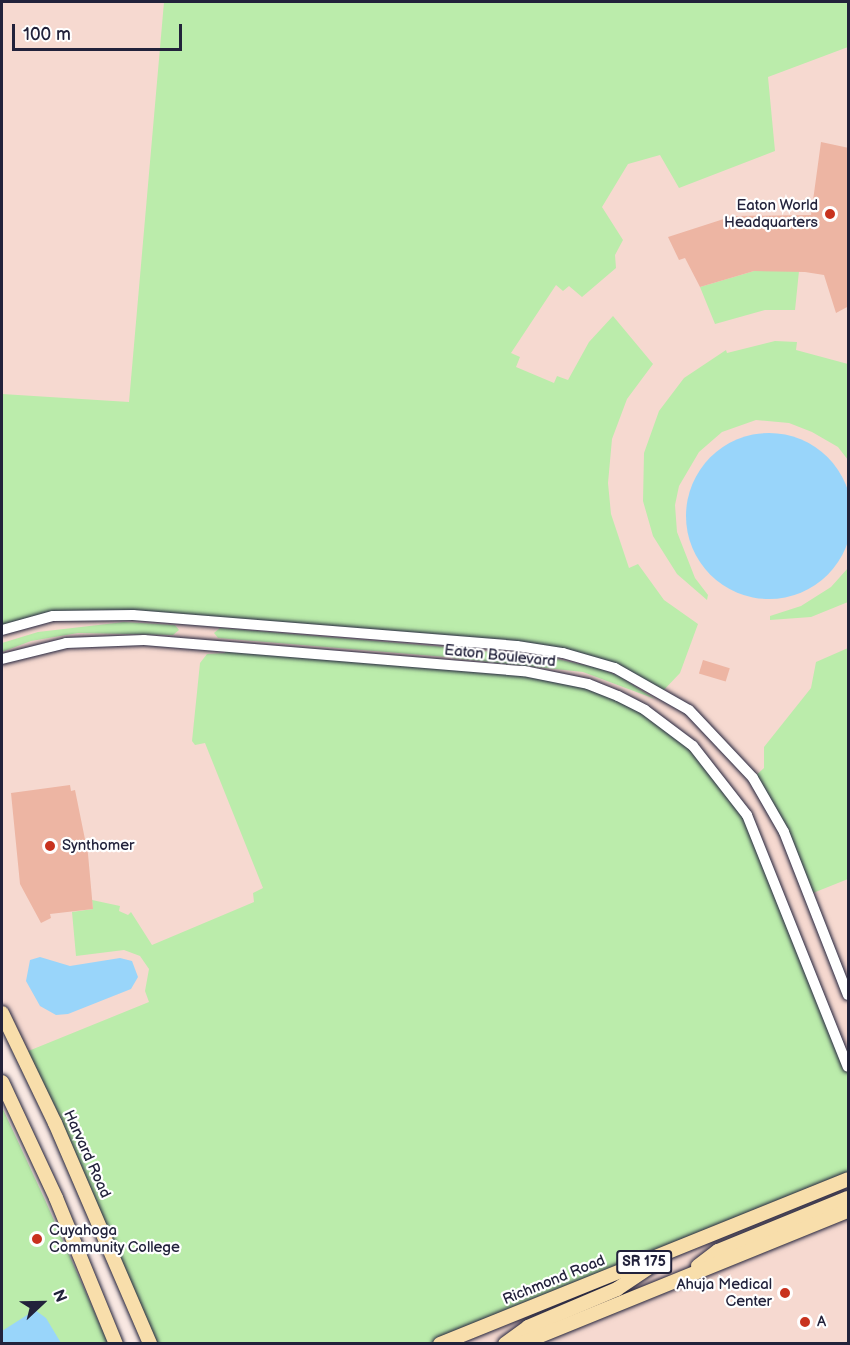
<!DOCTYPE html>
<style>
body{margin:0}
#map{position:relative;width:850px;height:1345px;overflow:hidden;background:#fae9e3;font-family:"Balsamiq Sans",sans-serif}
div>[style]{position:absolute}
.built>*{inset:0;background:#f6d9d0}
.green>*{inset:0;background:#bbecab}
.water>*{inset:0;background:#99d5fa}
.round{border-radius:50%}
.building>*{inset:0;background:#edb5a3;transform-origin:0 0}
.roads{filter:drop-shadow(0 0 2px #22223b) drop-shadow(0 0 2px #22223b)}
.minor>*{height:10px;margin:-5px;padding:0 5px;transform-origin:5px;border-radius:5px;background:#fff}
.major>*{height:14px;margin:-7px;padding:0 7px;transform-origin:7px;border-radius:7px;background:#f8deab}
.dots>*{width:16px;height:16px;translate:-50% -50%;box-sizing:border-box;border:3px solid #fff;border-radius:50%}
span{translate:-50% -50%;white-space:nowrap;text-align:center;line-height:1.15;-webkit-text-stroke:4.5px #fff;paint-order:stroke}
.shield-label span{padding:2px 4px;background:#fff;border:2px solid;border-radius:4px;-webkit-text-stroke-width:0}
.shield-label{font-size:14px;color:#22223b;font-weight:700}
.poi-label{font-size:15px;color:#22223b}
.right{translate:-100% -50%;text-align:right}
.left{translate:0 -50%;text-align:left}
.street-label{font-size:15px;color:#22223b}
.frame{position:absolute;inset:0;border:3px solid #22223b;pointer-events:none}
.north{position:absolute;left:12px;top:1273px;width:60px;height:60px;-webkit-text-stroke:4px #fff;paint-order:stroke;rotate:68deg;font-size:16px;font-weight:700;line-height:24px;text-align:center;color:#22223b}
.north::after{content:'';display:block;margin:auto;width:21px;height:27px;background:#22223b;clip-path:polygon(50% 0,100% 100%,50% 72%,0 100%)}
.scale{position:absolute;left:12px;top:24px;width:170px;height:27px;box-sizing:border-box;border:3px solid #22223b;border-top:0;padding-left:8px;font-size:18px;line-height:21px;white-space:nowrap;color:#22223b;-webkit-text-stroke:4px #fff;paint-order:stroke}
</style>
<div id="map">
<div class="built">
<i style="clip-path:polygon(2px 2px,848px 2px,848px 1343px,150px 1343px,2px 1013px)"></i>
</div>
<div class="green">
<i style="clip-path:polygon(164px 2px,848px 2px,848px 47px,768px 77px,775px 151px,679px 188px,660px 155px,628px 164px,602px 207px,623px 240px,615px 255px,616px 268px,582px 297px,569px 286px,563px 291px,556px 285px,511px 353px,520px 357px,516px 367px,554px 383px,557px 376px,568px 380px,589px 342px,613px 316px,653px 364px,627px 399px,612px 439px,608px 483px,611px 514px,629px 568px,638px 564px,664px 600px,698px 624px,680px 673px,661px 693px,640px 680px,563px 653px,84px 613px,2px 630px,2px 394px,129px 402px)"></i>
<i style="clip-path:polygon(754px 271px,799px 271px,795px 310px,765px 310px,715px 324px,700px 287px)"></i>
<i style="clip-path:polygon(775px 341px,797px 342px,796px 350px,848px 364px,848px 460px,838px 447px,812px 432px,789px 423px,756px 420px,722px 432px,699px 452px,679px 486px,675px 505px,677px 532px,695px 578px,708px 595px,707px 600px,677px 574px,653px 536px,643px 501px,644px 453px,659px 411px,684px 378px,726px 350px,727px 353px)"></i>
<i style="clip-path:polygon(848px 568px,848px 602px,811px 617px,770px 620px,770px 616px,801px 606px,831px 587px)"></i>
<i style="clip-path:polygon(124px 622px,175px 625px,179px 630px,173px 635px,78px 633px,31px 641px,2px 652px,2px 643px,38px 632px)"></i>
<i style="clip-path:polygon(220px 628px,446px 647px,446px 657px,218px 638px,214px 633px)"></i>
<i style="clip-path:polygon(226px 647px,524px 671px,588px 684px,670px 727px,747px 815px,848px 1067px,848px 1179px,440px 1343px,150px 1343px,21px 1054px,149px 1002px,145px 991px,149px 969px,140px 956px,124px 950px,76px 956px,72px 912px,93px 909px,92px 900px,120px 906px,119px 911px,128px 915px,131px 912px,152px 945px,254px 902px,253px 893px,263px 888px,205px 743px,195px 745px,192px 741px,200px 663px,207px 654px,225px 653px)"></i>
<i style="clip-path:polygon(452px 648px,552px 658px,598px 668px,619px 676px,655px 699px,583px 672px,452px 658px)"></i>
<i style="clip-path:polygon(848px 648px,848px 879px,808px 895px,753px 778px,764px 768px,764px 747px,811px 688px,816px 662px)"></i>
<i style="clip-path:polygon(2px 1107px,46px 1202px,108px 1343px,2px 1343px)"></i>
</div>
<div class="water">
<i class="round" style="left:686px;top:433px;width:166px;height:166px"></i>
<i style="clip-path:polygon(40px 957px,70px 966px,120px 958px,132px 961px,138px 977px,131px 989px,68px 1014px,56px 1015px,40px 1006px,26px 981px,30px 960px)"></i>
<i style="clip-path:polygon(35px 1310px,46px 1318px,61px 1343px,2px 1343px,2px 1331px)"></i>
</div>
<div class="building">
<i style="clip-path:polygon(821px 142px,849px 148px,849px 306px,836px 313px,824px 275px,805px 272px,754px 271px,700px 287px,685px 258px,679px 260px,668px 237px,733px 216px,811px 215px)"></i>
<i style="left:703px;top:660px;width:28px;height:14px;rotate:17deg"></i>
<i style="clip-path:polygon(70px 785px,71px 791px,75px 790px,88px 854px,93px 909px,50px 914px,51px 918px,41px 923px,20px 884px,11px 793px)"></i>
</div>
<div class="roads">
<div class="minor">
<i style="left:2px;top:630px;width:53px;rotate:-15.4deg"></i>
<i style="left:53px;top:616px;width:80px;rotate:-0.7deg"></i>
<i style="left:133px;top:615px;width:385px;rotate:4.6deg"></i>
<i style="left:517px;top:646px;width:47px;rotate:8.7deg"></i>
<i style="left:563px;top:653px;width:54px;rotate:16.1deg"></i>
<i style="left:615px;top:668px;width:85px;rotate:29.6deg"></i>
<i style="left:689px;top:710px;width:93px;rotate:46.7deg"></i>
<i style="left:753px;top:778px;width:62px;rotate:60.1deg"></i>
<i style="left:784px;top:832px;width:175px;rotate:68.6deg"></i>
<i style="left:2px;top:659px;width:66px;rotate:-14deg"></i>
<i style="left:66px;top:643px;width:78px;rotate:-2.2deg"></i>
<i style="left:144px;top:640px;width:381px;rotate:4.7deg"></i>
<i style="left:524px;top:671px;width:65px;rotate:11.5deg"></i>
<i style="left:588px;top:684px;width:32px;rotate:22deg"></i>
<i style="left:618px;top:696px;width:30px;rotate:27deg"></i>
<i style="left:645px;top:710px;width:60px;rotate:36.9deg"></i>
<i style="left:693px;top:746px;width:88px;rotate:52deg"></i>
<i style="left:747px;top:815px;width:271px;rotate:68.2deg"></i>
</div>
<div class="major">
<i style="left:2px;top:1013px;width:122px;rotate:64.3deg"></i>
<i style="left:55px;top:1123px;width:241px;rotate:66.7deg"></i>
<i style="left:2px;top:1082px;width:128px;rotate:65deg"></i>
<i style="left:56px;top:1198px;width:158px;rotate:67.7deg"></i>
<i style="left:698px;top:1266px;width:25px;rotate:-37deg"></i>
<i style="left:718px;top:1251px;width:140px;rotate:-22.2deg"></i>
<i style="left:440px;top:1344px;width:440px;rotate:-22deg"></i>
<i style="left:505px;top:1344px;width:29px;rotate:-36deg"></i>
<i style="left:528px;top:1327px;width:97px;rotate:-23.1deg"></i>
<i style="left:617px;top:1289px;width:45px;rotate:-34deg"></i>
<i style="left:520px;top:1344px;width:354px;rotate:-22.1deg"></i>
</div>
</div>
<div class="dots">
<i style="left:830px;top:214px;background:#c8321e"></i>
<i style="left:50px;top:846px;background:#c8321e"></i>
<i style="left:37px;top:1239px;background:#c8321e"></i>
<i style="left:785px;top:1293px;background:#c8321e"></i>
<i style="left:805px;top:1322px;background:#c8321e"></i>
</div>
<div class="shield-label">
<span style="left:644px;top:1262px">SR 175</span>
</div>
<div class="poi-label">
<span class="right" style="left:818px;top:214px">Eaton World<br>Headquarters</span>
<span class="left" style="left:62px;top:846px">Synthomer</span>
<span class="left" style="left:49px;top:1239px">Cuyahoga<br>Community College</span>
<span class="right" style="left:772px;top:1293px">Ahuja Medical<br>Center</span>
<span class="left" style="left:817px;top:1322px">A</span>
</div>
<div class="street-label">
<span style="left:500px;top:656px;rotate:6deg">Eaton Boulevard</span>
<span style="left:87px;top:1154px;rotate:66deg">Harvard Road</span>
<span style="left:554px;top:1280px;rotate:-22deg">Richmond Road</span>
</div>
<div class="frame"></div>
<div class="north">N</div>
<div class="scale">100 m</div>
</div>
